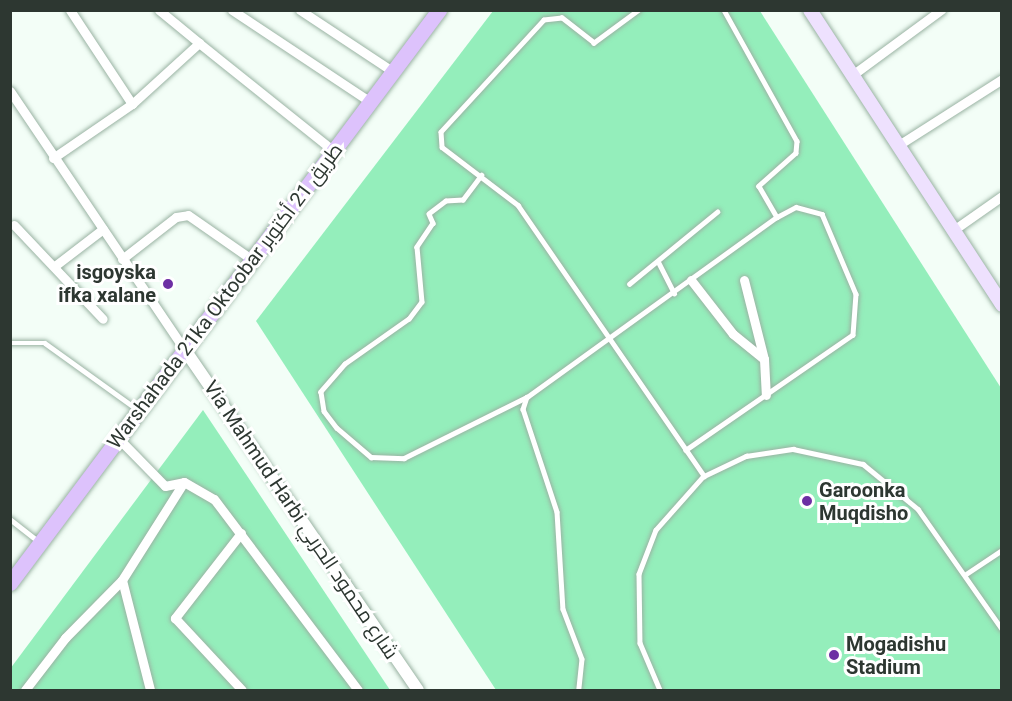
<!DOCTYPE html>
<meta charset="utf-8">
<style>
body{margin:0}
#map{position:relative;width:1012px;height:701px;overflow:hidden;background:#f3fef7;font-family:Roboto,Cairo,sans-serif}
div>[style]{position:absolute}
.green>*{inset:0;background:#94eebb}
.roads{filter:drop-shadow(0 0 2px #9ab3a3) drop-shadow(0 0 2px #9ab3a3)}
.service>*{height:4.5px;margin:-2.25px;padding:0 2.25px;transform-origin:2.25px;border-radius:2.25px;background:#fff}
.minor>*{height:9px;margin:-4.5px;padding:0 4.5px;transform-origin:4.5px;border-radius:4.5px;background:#fff}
.tertiary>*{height:12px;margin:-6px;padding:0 6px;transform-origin:6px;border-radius:6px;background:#fff}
.secondary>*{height:14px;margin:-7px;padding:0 7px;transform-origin:7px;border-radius:7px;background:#eee1fe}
.primary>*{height:15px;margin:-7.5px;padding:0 7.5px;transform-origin:7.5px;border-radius:7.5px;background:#ddc2fc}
.dots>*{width:16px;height:16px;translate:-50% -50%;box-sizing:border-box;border:3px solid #fff;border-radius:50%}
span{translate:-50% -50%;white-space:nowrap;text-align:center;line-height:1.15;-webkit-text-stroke:6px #fff;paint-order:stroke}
.poi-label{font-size:20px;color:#2d3731;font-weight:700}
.right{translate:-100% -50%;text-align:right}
.left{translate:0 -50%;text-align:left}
.street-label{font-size:20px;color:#2d3731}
.frame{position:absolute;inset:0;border:12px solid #2d3731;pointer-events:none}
</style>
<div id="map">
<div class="green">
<i style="clip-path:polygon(493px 11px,760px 11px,1001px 388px,1001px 690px,496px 690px,256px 321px)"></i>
<i style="clip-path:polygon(203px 410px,390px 690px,11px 690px,10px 669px)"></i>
</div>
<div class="roads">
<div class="service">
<i style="left:639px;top:10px;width:56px;rotate:143.7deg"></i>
<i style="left:594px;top:43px;width:41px;rotate:-142deg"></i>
<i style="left:562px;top:18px;width:18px;rotate:174deg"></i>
<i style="left:544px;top:20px;width:152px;rotate:132.6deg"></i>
<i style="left:441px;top:132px;width:15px;rotate:86deg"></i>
<i style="left:442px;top:147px;width:96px;rotate:37.3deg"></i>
<i style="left:518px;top:205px;width:329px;rotate:55.5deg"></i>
<i style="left:704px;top:476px;width:72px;rotate:131.6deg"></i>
<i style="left:656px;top:530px;width:47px;rotate:111.1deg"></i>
<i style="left:639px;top:574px;width:69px;rotate:89.2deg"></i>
<i style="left:640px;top:643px;width:51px;rotate:66.9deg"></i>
<i style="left:724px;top:10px;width:150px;rotate:60.9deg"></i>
<i style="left:797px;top:141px;width:12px;rotate:95deg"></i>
<i style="left:796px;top:153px;width:50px;rotate:138.3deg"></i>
<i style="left:759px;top:186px;width:36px;rotate:60deg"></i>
<i style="left:482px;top:175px;width:31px;rotate:127deg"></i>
<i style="left:463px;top:200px;width:17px;rotate:177deg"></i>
<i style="left:446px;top:201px;width:21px;rotate:143deg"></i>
<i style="left:429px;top:214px;width:10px;rotate:66deg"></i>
<i style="left:433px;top:223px;width:29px;rotate:124deg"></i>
<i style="left:417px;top:247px;width:55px;rotate:84.8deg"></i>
<i style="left:422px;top:302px;width:21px;rotate:127deg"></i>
<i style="left:409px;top:319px;width:78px;rotate:144.9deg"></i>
<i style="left:345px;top:364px;width:37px;rotate:131deg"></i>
<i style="left:321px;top:392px;width:19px;rotate:81deg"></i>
<i style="left:324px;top:411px;width:21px;rotate:53deg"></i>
<i style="left:337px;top:428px;width:45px;rotate:40.5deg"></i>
<i style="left:371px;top:457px;width:33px;rotate:2deg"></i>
<i style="left:404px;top:458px;width:137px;rotate:-26.4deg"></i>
<i style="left:527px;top:397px;width:308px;rotate:-35.8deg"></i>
<i style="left:777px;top:217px;width:21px;rotate:-28deg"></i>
<i style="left:796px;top:207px;width:27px;rotate:15deg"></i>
<i style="left:822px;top:214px;width:87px;rotate:67deg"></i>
<i style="left:856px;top:294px;width:41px;rotate:94.2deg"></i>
<i style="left:853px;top:335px;width:203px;rotate:145.4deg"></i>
<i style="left:659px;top:263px;width:34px;rotate:63deg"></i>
<i style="left:629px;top:284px;width:114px;rotate:-39.3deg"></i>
<i style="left:10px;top:343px;width:35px"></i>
<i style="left:45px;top:343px;width:113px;rotate:35.7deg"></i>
<i style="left:527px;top:397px;width:13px;rotate:108deg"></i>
<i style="left:523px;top:409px;width:108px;rotate:71.7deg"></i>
<i style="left:557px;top:512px;width:97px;rotate:86.5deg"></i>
<i style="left:563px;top:609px;width:53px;rotate:69.2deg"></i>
<i style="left:582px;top:659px;width:31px;rotate:96deg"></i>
<i style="left:704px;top:476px;width:47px;rotate:-25.5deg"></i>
<i style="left:746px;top:456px;width:48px;rotate:-8.5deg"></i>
<i style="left:793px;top:449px;width:72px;rotate:12.1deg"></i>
<i style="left:863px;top:464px;width:71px;rotate:39.3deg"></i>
<i style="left:918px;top:509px;width:146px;rotate:55deg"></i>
<i style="left:10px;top:519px;width:36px;rotate:38deg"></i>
<i style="left:966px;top:574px;width:43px;rotate:-33.7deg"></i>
</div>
<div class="minor">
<i style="left:159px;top:10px;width:52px;rotate:39.5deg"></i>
<i style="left:232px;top:10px;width:164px;rotate:33.6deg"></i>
<i style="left:300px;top:10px;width:110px;rotate:33.5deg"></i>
<i style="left:851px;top:76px;width:112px;rotate:-36.3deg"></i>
<i style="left:10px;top:91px;width:313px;rotate:56deg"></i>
<i style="left:132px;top:104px;width:91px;rotate:-42.3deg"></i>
<i style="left:199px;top:43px;width:173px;rotate:38.7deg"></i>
<i style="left:897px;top:146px;width:125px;rotate:-32.5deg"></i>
<i style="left:53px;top:158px;width:96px;rotate:-34.4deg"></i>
<i style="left:132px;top:104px;width:113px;rotate:-123.4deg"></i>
<i style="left:14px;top:225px;width:129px;rotate:46.6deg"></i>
<i style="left:955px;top:229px;width:57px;rotate:-35.1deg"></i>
<i style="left:122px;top:259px;width:68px;rotate:-37.9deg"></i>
<i style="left:176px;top:217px;width:12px;rotate:-9deg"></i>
<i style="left:188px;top:215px;width:80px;rotate:34.9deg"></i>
<i style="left:56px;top:265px;width:59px;rotate:-37.5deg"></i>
<i style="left:691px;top:280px;width:68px;rotate:52.1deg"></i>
<i style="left:733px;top:334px;width:40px;rotate:39deg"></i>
<i style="left:744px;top:280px;width:81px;rotate:75.8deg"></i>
<i style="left:764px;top:359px;width:36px;rotate:87deg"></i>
<i style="left:118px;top:438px;width:67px;rotate:45.6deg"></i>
<i style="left:165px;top:486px;width:19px;rotate:-12deg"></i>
<i style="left:184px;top:482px;width:34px;rotate:30deg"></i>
<i style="left:214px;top:499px;width:239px;rotate:53deg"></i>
<i style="left:241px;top:533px;width:108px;rotate:127.8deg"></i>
<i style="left:175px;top:618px;width:98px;rotate:47.1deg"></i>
<i style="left:122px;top:580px;width:114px;rotate:75.7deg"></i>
<i style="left:25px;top:690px;width:66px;rotate:-52.4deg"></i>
<i style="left:65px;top:638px;width:81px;rotate:-45.5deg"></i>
<i style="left:122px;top:580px;width:116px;rotate:-57.7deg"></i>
</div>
<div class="tertiary">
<i style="left:185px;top:350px;width:412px;rotate:55.6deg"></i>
</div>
<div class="secondary">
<i style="left:810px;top:10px;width:352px;rotate:56.9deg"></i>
</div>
<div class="primary">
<i style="left:10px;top:583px;width:716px;rotate:-53.18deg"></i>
</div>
</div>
<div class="dots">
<i style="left:168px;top:284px;background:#6d2fa4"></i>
<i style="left:807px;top:501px;background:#6d2fa4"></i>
<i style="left:834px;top:655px;background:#6d2fa4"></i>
</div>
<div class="poi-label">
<span class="right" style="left:156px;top:284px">isgoyska<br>ifka xalane</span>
<span class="left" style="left:819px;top:502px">Garoonka<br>Muqdisho</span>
<span class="left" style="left:846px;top:656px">Mogadishu<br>Stadium</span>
</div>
<div class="street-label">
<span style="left:225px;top:296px;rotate:-53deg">Warshahada 21ka Oktoobar طريق 21 أكتوبر</span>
<span style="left:301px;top:520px;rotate:56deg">Via Mahmud Harbi شارع محمود الحربي</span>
</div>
<div class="frame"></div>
</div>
